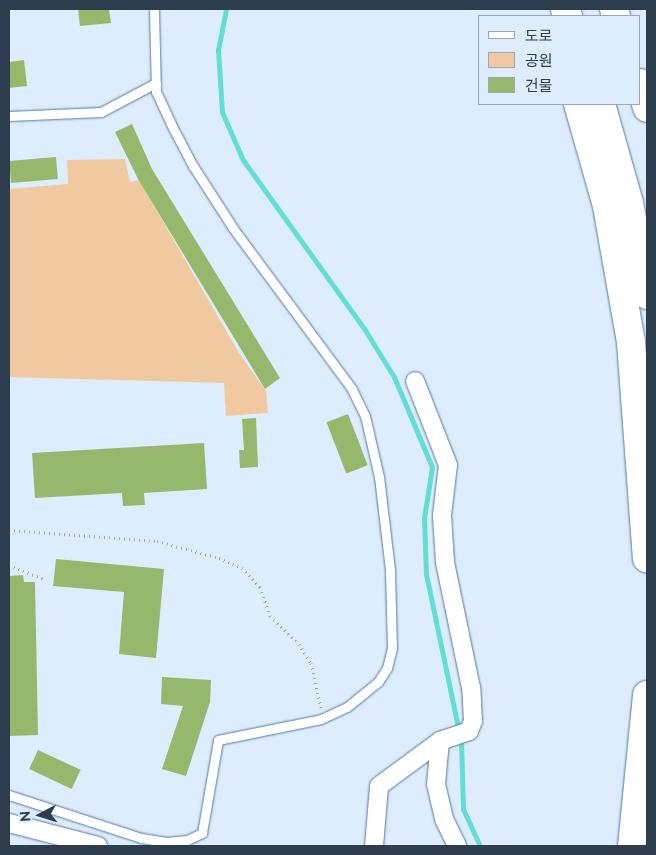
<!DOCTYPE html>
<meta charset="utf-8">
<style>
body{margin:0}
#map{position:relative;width:656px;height:855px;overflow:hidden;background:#ddedfe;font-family:Raleway,"Noto Sans KR",sans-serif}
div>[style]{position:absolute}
.green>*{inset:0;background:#f0c9a0}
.stream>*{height:5px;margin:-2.5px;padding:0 2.5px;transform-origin:2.5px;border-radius:2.5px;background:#64ded4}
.building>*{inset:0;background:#96b86c;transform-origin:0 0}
.path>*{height:3px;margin-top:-1.5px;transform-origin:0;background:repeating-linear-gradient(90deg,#9babbc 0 1px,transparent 0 5px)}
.roads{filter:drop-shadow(0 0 1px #54799d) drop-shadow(0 0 1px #54799d)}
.service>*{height:9px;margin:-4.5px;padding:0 4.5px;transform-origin:4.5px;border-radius:4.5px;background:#fff}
.minor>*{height:18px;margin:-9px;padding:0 9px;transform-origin:9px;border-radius:9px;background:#fff}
.motorway>*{height:28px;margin:-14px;padding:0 14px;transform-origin:14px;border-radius:14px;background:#fff}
span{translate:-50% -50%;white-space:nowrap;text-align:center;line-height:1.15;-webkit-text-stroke:4px #ddedfe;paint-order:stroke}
.frame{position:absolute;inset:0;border:10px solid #2d3d4d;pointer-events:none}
.legend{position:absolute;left:478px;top:15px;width:162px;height:90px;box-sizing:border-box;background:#ddedfe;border:1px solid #97a7b7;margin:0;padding:6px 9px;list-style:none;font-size:15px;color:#2d3d4d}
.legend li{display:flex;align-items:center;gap:10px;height:25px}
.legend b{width:25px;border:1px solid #97a7b7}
.north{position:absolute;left:15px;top:790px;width:50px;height:50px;-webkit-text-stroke:4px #ddedfe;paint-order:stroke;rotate:265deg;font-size:14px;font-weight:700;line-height:20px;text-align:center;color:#2d3d4d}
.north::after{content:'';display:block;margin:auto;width:18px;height:22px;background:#2d3d4d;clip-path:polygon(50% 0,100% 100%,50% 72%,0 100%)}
</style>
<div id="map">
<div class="green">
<i style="clip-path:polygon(125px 159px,130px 182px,139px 180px,239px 353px,266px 391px,268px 413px,226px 416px,224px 383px,9px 377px,9px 189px,68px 184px,67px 160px)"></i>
</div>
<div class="stream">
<i style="left:226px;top:9px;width:42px;rotate:101deg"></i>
<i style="left:218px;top:50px;width:62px;rotate:86.3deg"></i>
<i style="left:222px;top:112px;width:52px;rotate:66.4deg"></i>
<i style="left:243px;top:160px;width:209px;rotate:54.3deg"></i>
<i style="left:365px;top:330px;width:55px;rotate:58.3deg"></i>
<i style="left:394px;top:377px;width:98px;rotate:67.1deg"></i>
<i style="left:432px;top:467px;width:52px;rotate:98.9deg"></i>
<i style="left:424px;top:518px;width:56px;rotate:88deg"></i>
<i style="left:426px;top:574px;width:171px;rotate:78.2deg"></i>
<i style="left:461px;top:741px;width:68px;rotate:88.3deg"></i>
<i style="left:463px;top:809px;width:41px;rotate:65.3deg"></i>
</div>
<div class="building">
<i style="clip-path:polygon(78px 9px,109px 9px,111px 23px,80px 26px)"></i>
<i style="clip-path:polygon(24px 60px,27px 86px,9px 88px,9px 62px)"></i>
<i style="clip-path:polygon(132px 124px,152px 169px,280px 378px,265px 389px,138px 179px,115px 132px)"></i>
<i style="left:56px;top:157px;width:22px;height:47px;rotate:85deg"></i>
<i style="left:348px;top:414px;width:55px;height:23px;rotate:69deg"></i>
<i style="clip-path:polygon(256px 418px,258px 467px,240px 468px,239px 450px,244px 450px,242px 419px)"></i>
<i style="clip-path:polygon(204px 443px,207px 489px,144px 493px,145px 505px,123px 506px,122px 493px,35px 498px,32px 453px)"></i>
<i style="clip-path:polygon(56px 559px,164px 569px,156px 658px,119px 654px,124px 592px,53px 586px)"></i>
<i style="clip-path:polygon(23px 575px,24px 582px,35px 582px,38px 735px,9px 736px,9px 576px)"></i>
<i style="clip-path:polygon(162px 677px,211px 680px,210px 702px,186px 776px,162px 769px,183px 706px,161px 704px)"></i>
<i style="left:38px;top:750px;width:47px;height:21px;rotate:25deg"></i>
</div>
<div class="path">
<i style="left:9px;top:530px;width:148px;rotate:4.3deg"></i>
<i style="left:157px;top:541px;width:64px;rotate:15.3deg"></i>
<i style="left:219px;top:558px;width:25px;rotate:23deg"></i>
<i style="left:242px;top:568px;width:26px;rotate:47deg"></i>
<i style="left:260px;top:587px;width:31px;rotate:71deg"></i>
<i style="left:270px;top:616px;width:40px;rotate:44deg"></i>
<i style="left:299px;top:644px;width:22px;rotate:58deg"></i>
<i style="left:311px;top:663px;width:46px;rotate:77.5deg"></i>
<i style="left:9px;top:565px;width:37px;rotate:22deg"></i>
</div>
<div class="roads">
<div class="service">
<i style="left:9px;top:116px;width:92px;rotate:-2.5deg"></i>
<i style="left:101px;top:112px;width:62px;rotate:-27.8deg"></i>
<i style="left:9px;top:795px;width:139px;rotate:18deg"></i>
<i style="left:141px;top:838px;width:26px;rotate:9deg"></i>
<i style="left:167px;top:842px;width:20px;rotate:-6deg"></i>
<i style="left:187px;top:840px;width:17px;rotate:-25deg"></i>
<i style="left:202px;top:833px;width:94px;rotate:-80.2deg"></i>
<i style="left:218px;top:740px;width:105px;rotate:-11.5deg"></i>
<i style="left:321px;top:719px;width:29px;rotate:-25deg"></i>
<i style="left:347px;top:707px;width:40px;rotate:-39deg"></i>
<i style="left:378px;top:682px;width:17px;rotate:-57deg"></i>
<i style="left:387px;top:668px;width:21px;rotate:-76deg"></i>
<i style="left:392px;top:648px;width:78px;rotate:-91.5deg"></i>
<i style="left:390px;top:570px;width:94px;rotate:-96.7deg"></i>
<i style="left:379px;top:477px;width:63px;rotate:-102.9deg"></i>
<i style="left:365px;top:416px;width:30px;rotate:-116deg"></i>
<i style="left:352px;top:389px;width:200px;rotate:-126.5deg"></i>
<i style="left:233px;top:228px;width:74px;rotate:-122.8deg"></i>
<i style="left:193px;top:166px;width:43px;rotate:-117.8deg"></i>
<i style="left:173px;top:128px;width:40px;rotate:-115deg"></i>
<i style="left:156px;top:92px;width:83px;rotate:-91.4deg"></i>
</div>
<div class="minor">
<i style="left:440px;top:741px;width:43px;rotate:95.3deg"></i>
<i style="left:436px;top:784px;width:36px;rotate:77deg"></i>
<i style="left:444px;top:819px;width:30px;rotate:64deg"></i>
<i style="left:9px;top:823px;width:92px;rotate:14.5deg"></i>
<i style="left:374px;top:846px;width:60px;rotate:-85.2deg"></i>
<i style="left:379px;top:786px;width:76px;rotate:-36.4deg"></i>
<i style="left:440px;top:741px;width:31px;rotate:-19deg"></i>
<i style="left:469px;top:731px;width:11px;rotate:-68deg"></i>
<i style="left:473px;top:721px;width:33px;rotate:-93deg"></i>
<i style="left:471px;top:688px;width:129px;rotate:-101.7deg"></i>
<i style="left:445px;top:562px;width:47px;rotate:-93.7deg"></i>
<i style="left:442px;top:515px;width:50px;rotate:-83.2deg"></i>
<i style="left:448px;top:465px;width:90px;rotate:-111.4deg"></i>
</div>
<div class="motorway">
<i style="left:565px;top:9px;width:8px;rotate:67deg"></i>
<i style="left:614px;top:9px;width:7px;rotate:74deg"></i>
<i style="left:640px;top:83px;width:26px;rotate:74deg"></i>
<i style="left:578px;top:104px;width:106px;rotate:74.1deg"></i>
<i style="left:607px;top:206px;width:138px;rotate:80deg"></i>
<i style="left:631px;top:342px;width:217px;rotate:85.8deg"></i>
<i style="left:601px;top:104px;width:103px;rotate:74.2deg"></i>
<i style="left:629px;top:203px;width:94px;rotate:78.9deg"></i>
<i style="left:632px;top:846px;width:152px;rotate:-84.3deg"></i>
</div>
</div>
<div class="frame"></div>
<ul class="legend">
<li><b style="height:6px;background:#fff"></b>도로</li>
<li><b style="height:14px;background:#f0c9a0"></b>공원</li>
<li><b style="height:14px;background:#96b86c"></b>건물</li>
</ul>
<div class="north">N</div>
</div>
